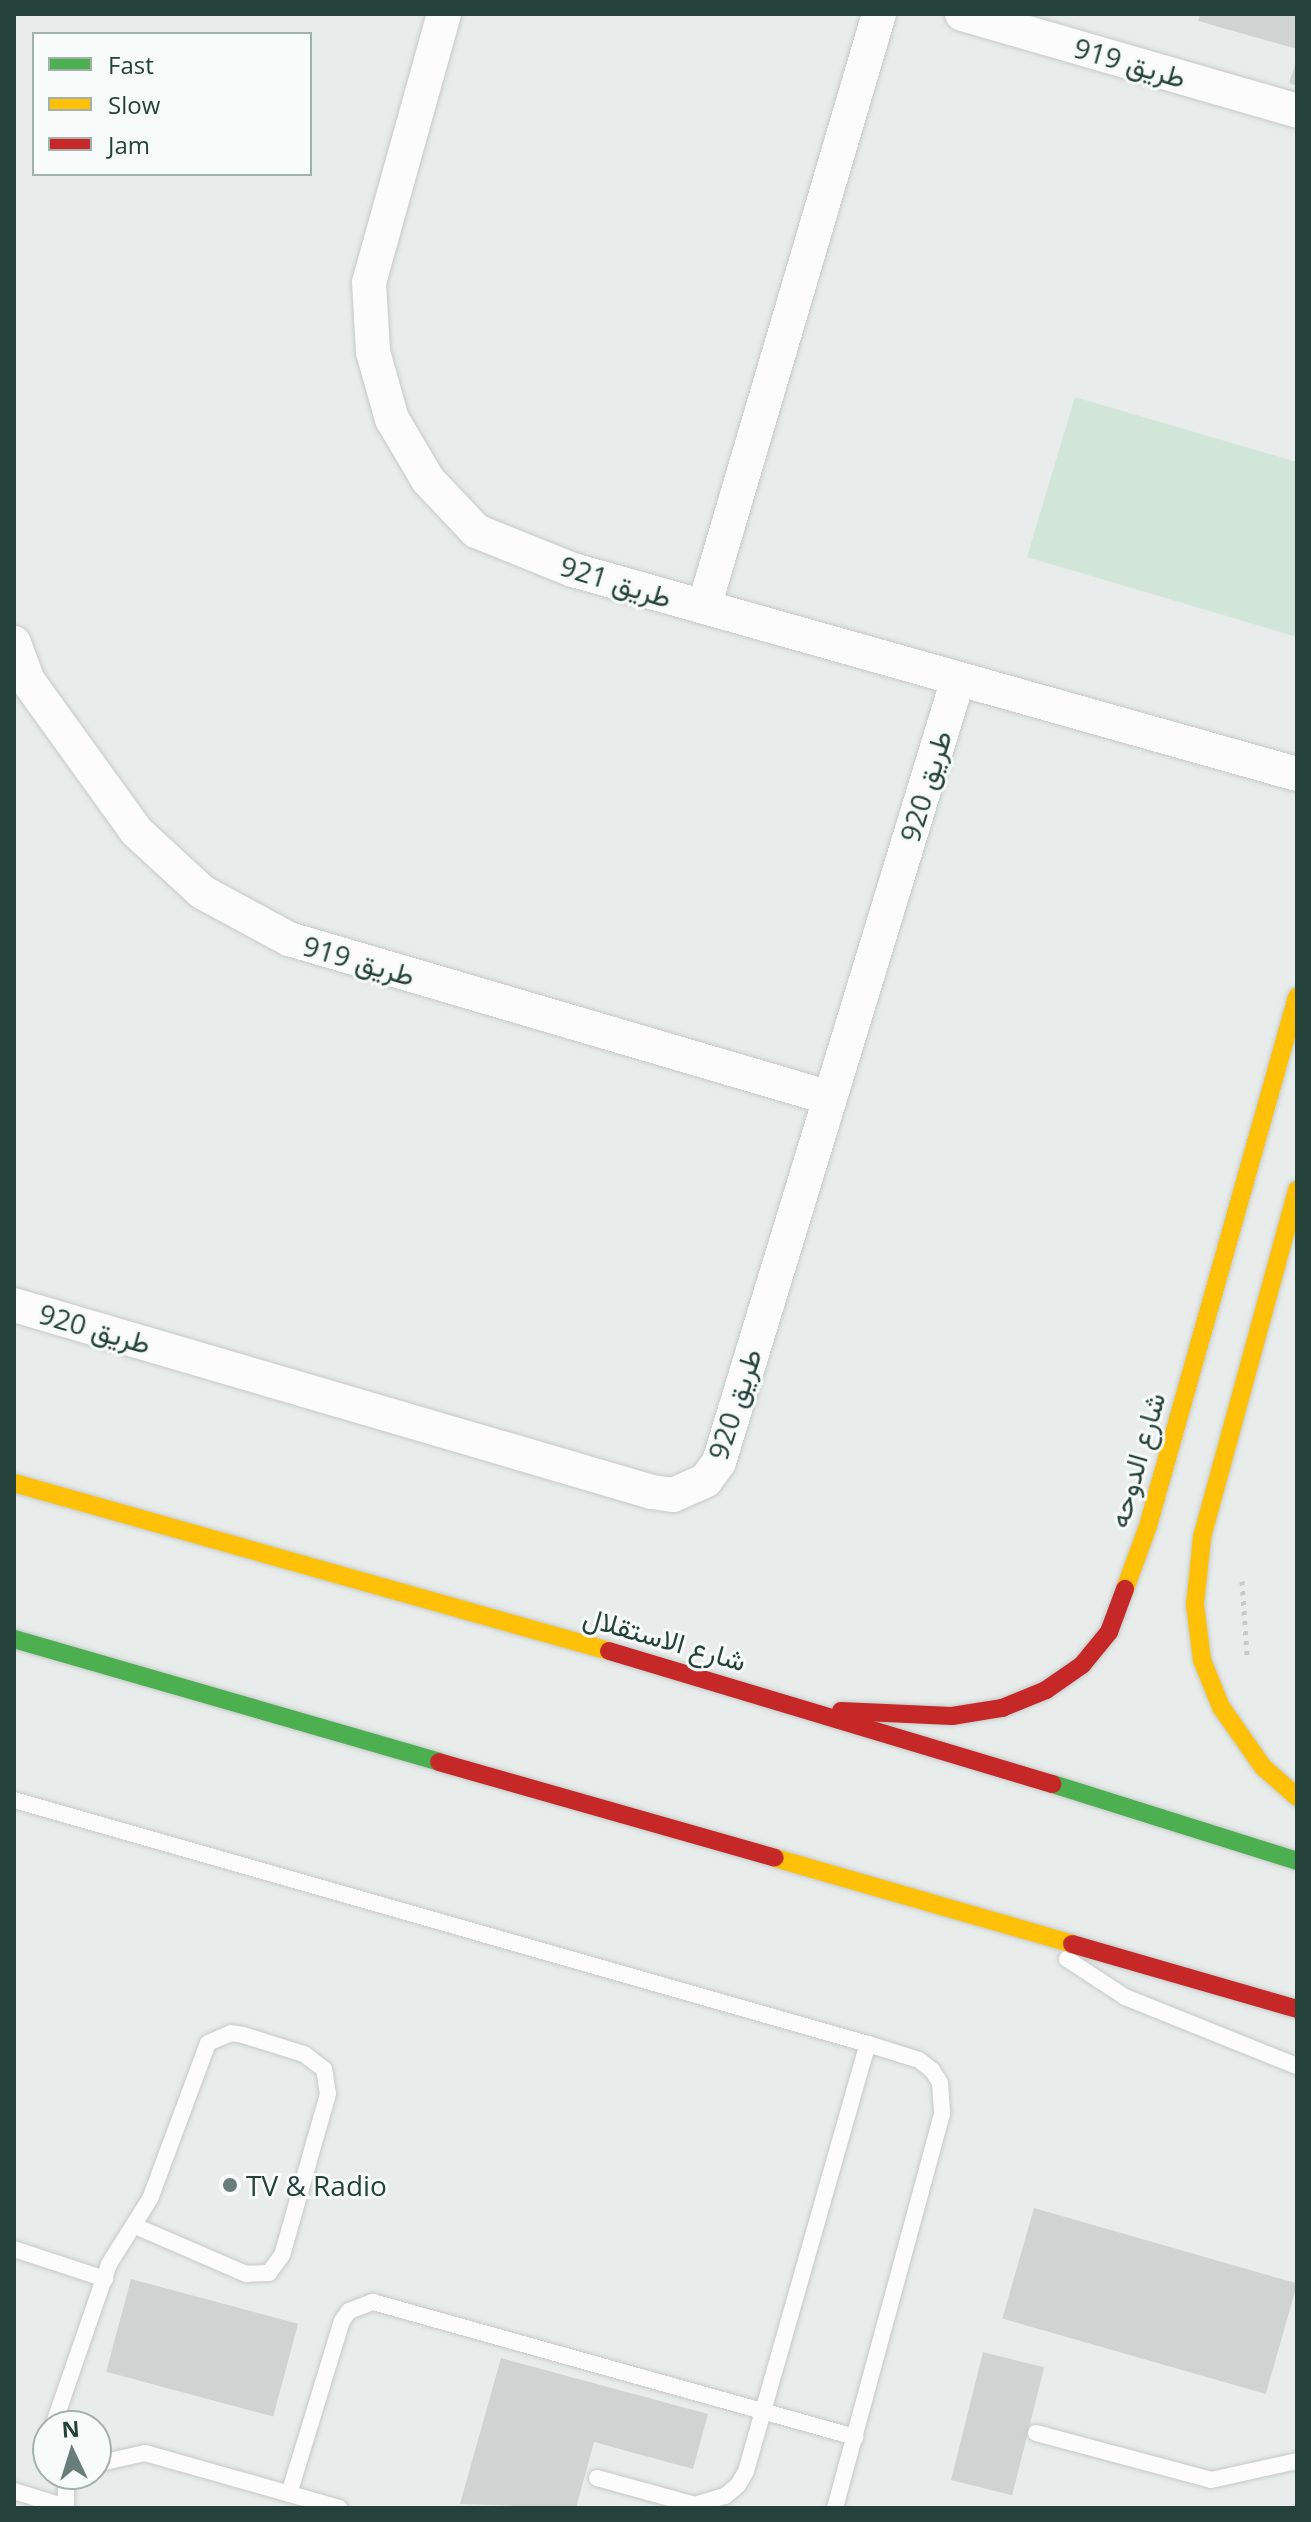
<!DOCTYPE html>
<meta charset="utf-8">
<style>
body{margin:0}
#map{position:relative;width:1311px;height:2522px;overflow:hidden;background:#e8edeb;font-family:"Open Sans",Vazirmatn,sans-serif}
div>[style]{position:absolute}
.green>*{inset:0;background:#d1e6d8}
.building>*{inset:0;background:#cfd4d2;transform-origin:0 0}
.path>*{height:5px;margin-top:-2.5px;transform-origin:0;background:repeating-linear-gradient(90deg,#c3ccca 0 4px,transparent 0 10px)}
.roads{filter:drop-shadow(0 0 2px #c5cac8) drop-shadow(0 0 2px #c5cac8)}
.lane>*{height:16px;margin:-8px;padding:0 8px;transform-origin:8px;border-radius:8px;background:#fcfcfc}
.street>*{height:34px;margin:-17px;padding:0 17px;transform-origin:17px;border-radius:17px;background:#fcfcfc}
.fast>*{height:18px;margin:-9px;padding:0 9px;transform-origin:9px;border-radius:9px;background:#4caf50}
.slow>*{height:18px;margin:-9px;padding:0 9px;transform-origin:9px;border-radius:9px;background:#ffc107}
.jam>*{height:18px;margin:-9px;padding:0 9px;transform-origin:9px;border-radius:9px;background:#c62828}
.dots>*{width:22px;height:22px;translate:-50% -50%;box-sizing:border-box;border:4px solid #f7fbf9;border-radius:50%}
span{translate:-50% -50%;white-space:nowrap;text-align:center;line-height:1.15;-webkit-text-stroke:6px #f7fbf9;paint-order:stroke}
.street-label{font-size:28px;color:#24423a}
.poi-label{font-size:28px;color:#24423a}
.left{translate:0 -50%;text-align:left}
.frame{position:absolute;inset:0;border:16px solid #24423a;pointer-events:none}
.legend{position:absolute;left:32px;top:32px;width:280px;height:144px;box-sizing:border-box;background:#f7fbf9;border:2px solid #a3b1ad;margin:0;padding:10px 14px;list-style:none;font-size:24px;color:#24423a}
.legend li{display:flex;align-items:center;gap:16px;height:40px}
.legend b{width:40px;border:2px solid #a3b1ad}
.north{position:absolute;left:32px;top:2410px;width:80px;height:80px;box-sizing:border-box;background:#f7fbf9;border:2px solid #a3b1ad;border-radius:50%;rotate:356deg;font-size:22px;font-weight:700;line-height:32px;text-align:center;color:#24423a}
.north::after{content:'';display:block;margin:auto;width:28px;height:36px;background:#697e78;clip-path:polygon(50% 0,100% 100%,50% 72%,0 100%)}
</style>
<div id="map">
<div class="green">
<i style="clip-path:polygon(1075px 397px,1297px 462px,1297px 637px,1027px 557px)"></i>
</div>
<div class="building">
<i style="clip-path:polygon(1200px 14px,1297px 14px,1297px 49px,1198px 21px)"></i>
<i style="clip-path:polygon(1297px 59px,1297px 86px,1289px 83px)"></i>
<i style="left:1034px;top:2208px;width:274px;height:115px;rotate:16deg"></i>
<i style="left:131px;top:2279px;width:173px;height:96px;rotate:15deg"></i>
<i style="left:983px;top:2352px;width:63px;height:132px;rotate:14deg"></i>
<i style="clip-path:polygon(501px 2358px,708px 2414px,693px 2469px,594px 2442px,576px 2508px,460px 2504px)"></i>
</div>
<div class="path">
<i style="left:1242px;top:1581px;width:74px;rotate:86.1deg"></i>
</div>
<div class="roads">
<div class="lane">
<i style="left:14px;top:1800px;width:888px;rotate:15.95deg"></i>
<i style="left:868px;top:2044px;width:53px;rotate:17.4deg"></i>
<i style="left:919px;top:2060px;width:16px;rotate:38deg"></i>
<i style="left:932px;top:2070px;width:15px;rotate:58deg"></i>
<i style="left:940px;top:2083px;width:31px;rotate:86deg"></i>
<i style="left:942px;top:2114px;width:408px;rotate:105.2deg"></i>
<i style="left:1067px;top:1959px;width:69px;rotate:33.2deg"></i>
<i style="left:1125px;top:1997px;width:185px;rotate:21.9deg"></i>
<i style="left:14px;top:2249px;width:96px;rotate:18.2deg"></i>
<i style="left:53px;top:2426px;width:171px;rotate:-70.9deg"></i>
<i style="left:109px;top:2264px;width:77px;rotate:-57.8deg"></i>
<i style="left:150px;top:2199px;width:166px;rotate:-69.6deg"></i>
<i style="left:208px;top:2043px;width:25px;rotate:-23deg"></i>
<i style="left:231px;top:2033px;width:12px;rotate:9deg"></i>
<i style="left:243px;top:2035px;width:64px;rotate:17.3deg"></i>
<i style="left:304px;top:2054px;width:25px;rotate:37deg"></i>
<i style="left:324px;top:2069px;width:25px;rotate:81deg"></i>
<i style="left:328px;top:2094px;width:167px;rotate:105.9deg"></i>
<i style="left:282px;top:2255px;width:22px;rotate:126deg"></i>
<i style="left:269px;top:2273px;width:23px;rotate:178deg"></i>
<i style="left:246px;top:2274px;width:121px;rotate:-156.6deg"></i>
<i style="left:1036px;top:2433px;width:181px;rotate:15deg"></i>
<i style="left:1211px;top:2480px;width:88px;rotate:-12.5deg"></i>
<i style="left:96px;top:2464px;width:50px;rotate:-12.7deg"></i>
<i style="left:145px;top:2453px;width:202px;rotate:15.8deg"></i>
<i style="left:597px;top:2478px;width:102px;rotate:15.4deg"></i>
<i style="left:695px;top:2505px;width:31px;rotate:-17deg"></i>
<i style="left:725px;top:2496px;width:17px;rotate:-40deg"></i>
<i style="left:738px;top:2485px;width:16px;rotate:-60deg"></i>
<i style="left:746px;top:2471px;width:444px;rotate:-74.1deg"></i>
<i style="left:14px;top:2491px;width:54px;rotate:17.1deg"></i>
<i style="left:289px;top:2494px;width:181px;rotate:-73deg"></i>
<i style="left:342px;top:2321px;width:12px;rotate:-55deg"></i>
<i style="left:349px;top:2311px;width:26px;rotate:-21deg"></i>
<i style="left:373px;top:2302px;width:501px;rotate:15.65deg"></i>
<i style="left:66px;top:2508px;width:34px;rotate:-90deg"></i>
</div>
<div class="street">
<i style="left:444px;top:14px;width:278px;rotate:105.6deg"></i>
<i style="left:369px;top:282px;width:70px;rotate:86.7deg"></i>
<i style="left:373px;top:352px;width:70px;rotate:74.2deg"></i>
<i style="left:392px;top:419px;width:71px;rotate:59.5deg"></i>
<i style="left:428px;top:480px;width:70px;rotate:46.7deg"></i>
<i style="left:476px;top:531px;width:105px;rotate:21.9deg"></i>
<i style="left:573px;top:570px;width:752px;rotate:15.74deg"></i>
<i style="left:962px;top:14px;width:349px;rotate:16.1deg"></i>
<i style="left:704px;top:607px;width:618px;rotate:-73.56deg"></i>
<i style="left:14px;top:643px;width:40px;rotate:69.8deg"></i>
<i style="left:28px;top:681px;width:185px;rotate:54.2deg"></i>
<i style="left:136px;top:831px;width:90px;rotate:42.7deg"></i>
<i style="left:202px;top:892px;width:99px;rotate:28.4deg"></i>
<i style="left:289px;top:939px;width:561px;rotate:16.37deg"></i>
<i style="left:14px;top:1305px;width:665px;rotate:16.34deg"></i>
<i style="left:652px;top:1492px;width:21px;rotate:8deg"></i>
<i style="left:673px;top:1495px;width:36px;rotate:-24deg"></i>
<i style="left:706px;top:1480px;width:22px;rotate:-54deg"></i>
<i style="left:719px;top:1462px;width:816px;rotate:-73.03deg"></i>
</div>
<div class="fast">
<i style="left:14px;top:1639px;width:442px;rotate:16.1deg"></i>
<i style="left:1053px;top:1784px;width:256px;rotate:17.5deg"></i>
</div>
<div class="slow">
<i style="left:1297px;top:1190px;width:361px;rotate:105.3deg"></i>
<i style="left:1202px;top:1538px;width:67px;rotate:96deg"></i>
<i style="left:1195px;top:1605px;width:55px;rotate:82.7deg"></i>
<i style="left:1202px;top:1660px;width:51px;rotate:68deg"></i>
<i style="left:1221px;top:1707px;width:73px;rotate:55deg"></i>
<i style="left:1263px;top:1767px;width:45px;rotate:41.4deg"></i>
<i style="left:14px;top:1483px;width:618px;rotate:15.77deg"></i>
<i style="left:1125px;top:1589px;width:67px;rotate:-69.9deg"></i>
<i style="left:1148px;top:1526px;width:550px;rotate:-74.27deg"></i>
<i style="left:775px;top:1858px;width:309px;rotate:16.1deg"></i>
</div>
<div class="jam">
<i style="left:609px;top:1651px;width:463px;rotate:16.7deg"></i>
<i style="left:841px;top:1711px;width:111px;rotate:2.6deg"></i>
<i style="left:952px;top:1716px;width:51px;rotate:-9.1deg"></i>
<i style="left:1002px;top:1708px;width:48px;rotate:-22.2deg"></i>
<i style="left:1046px;top:1690px;width:44px;rotate:-34.8deg"></i>
<i style="left:1082px;top:1665px;width:43px;rotate:-50.7deg"></i>
<i style="left:1109px;top:1632px;width:46px;rotate:-69.6deg"></i>
<i style="left:439px;top:1762px;width:349px;rotate:15.9deg"></i>
<i style="left:1072px;top:1944px;width:234px;rotate:16.1deg"></i>
</div>
</div>
<div class="dots">
<i style="left:230px;top:2185px;background:#697e78"></i>
</div>
<div class="street-label">
<span style="left:1130px;top:62px;rotate:16deg">طريق 919</span>
<span style="left:616px;top:581px;rotate:17deg">طريق 921</span>
<span style="left:925px;top:786px;rotate:-73deg">طريق 920</span>
<span style="left:359px;top:960px;rotate:16deg">طريق 919</span>
<span style="left:95px;top:1328px;rotate:16deg">طريق 920</span>
<span style="left:734px;top:1404px;rotate:-72deg">طريق 920</span>
<span style="left:1136px;top:1460px;rotate:-74deg">شارع الدوحه</span>
<span style="left:665px;top:1638px;rotate:16deg">شارع الاستقلال</span>
</div>
<div class="poi-label">
<span class="left" style="left:246px;top:2185px">TV &amp; Radio</span>
</div>
<div class="frame"></div>
<ul class="legend">
<li><b style="height:10px;background:#4caf50"></b>Fast</li>
<li><b style="height:10px;background:#ffc107"></b>Slow</li>
<li><b style="height:10px;background:#c62828"></b>Jam</li>
</ul>
<div class="north">N</div>
</div>
